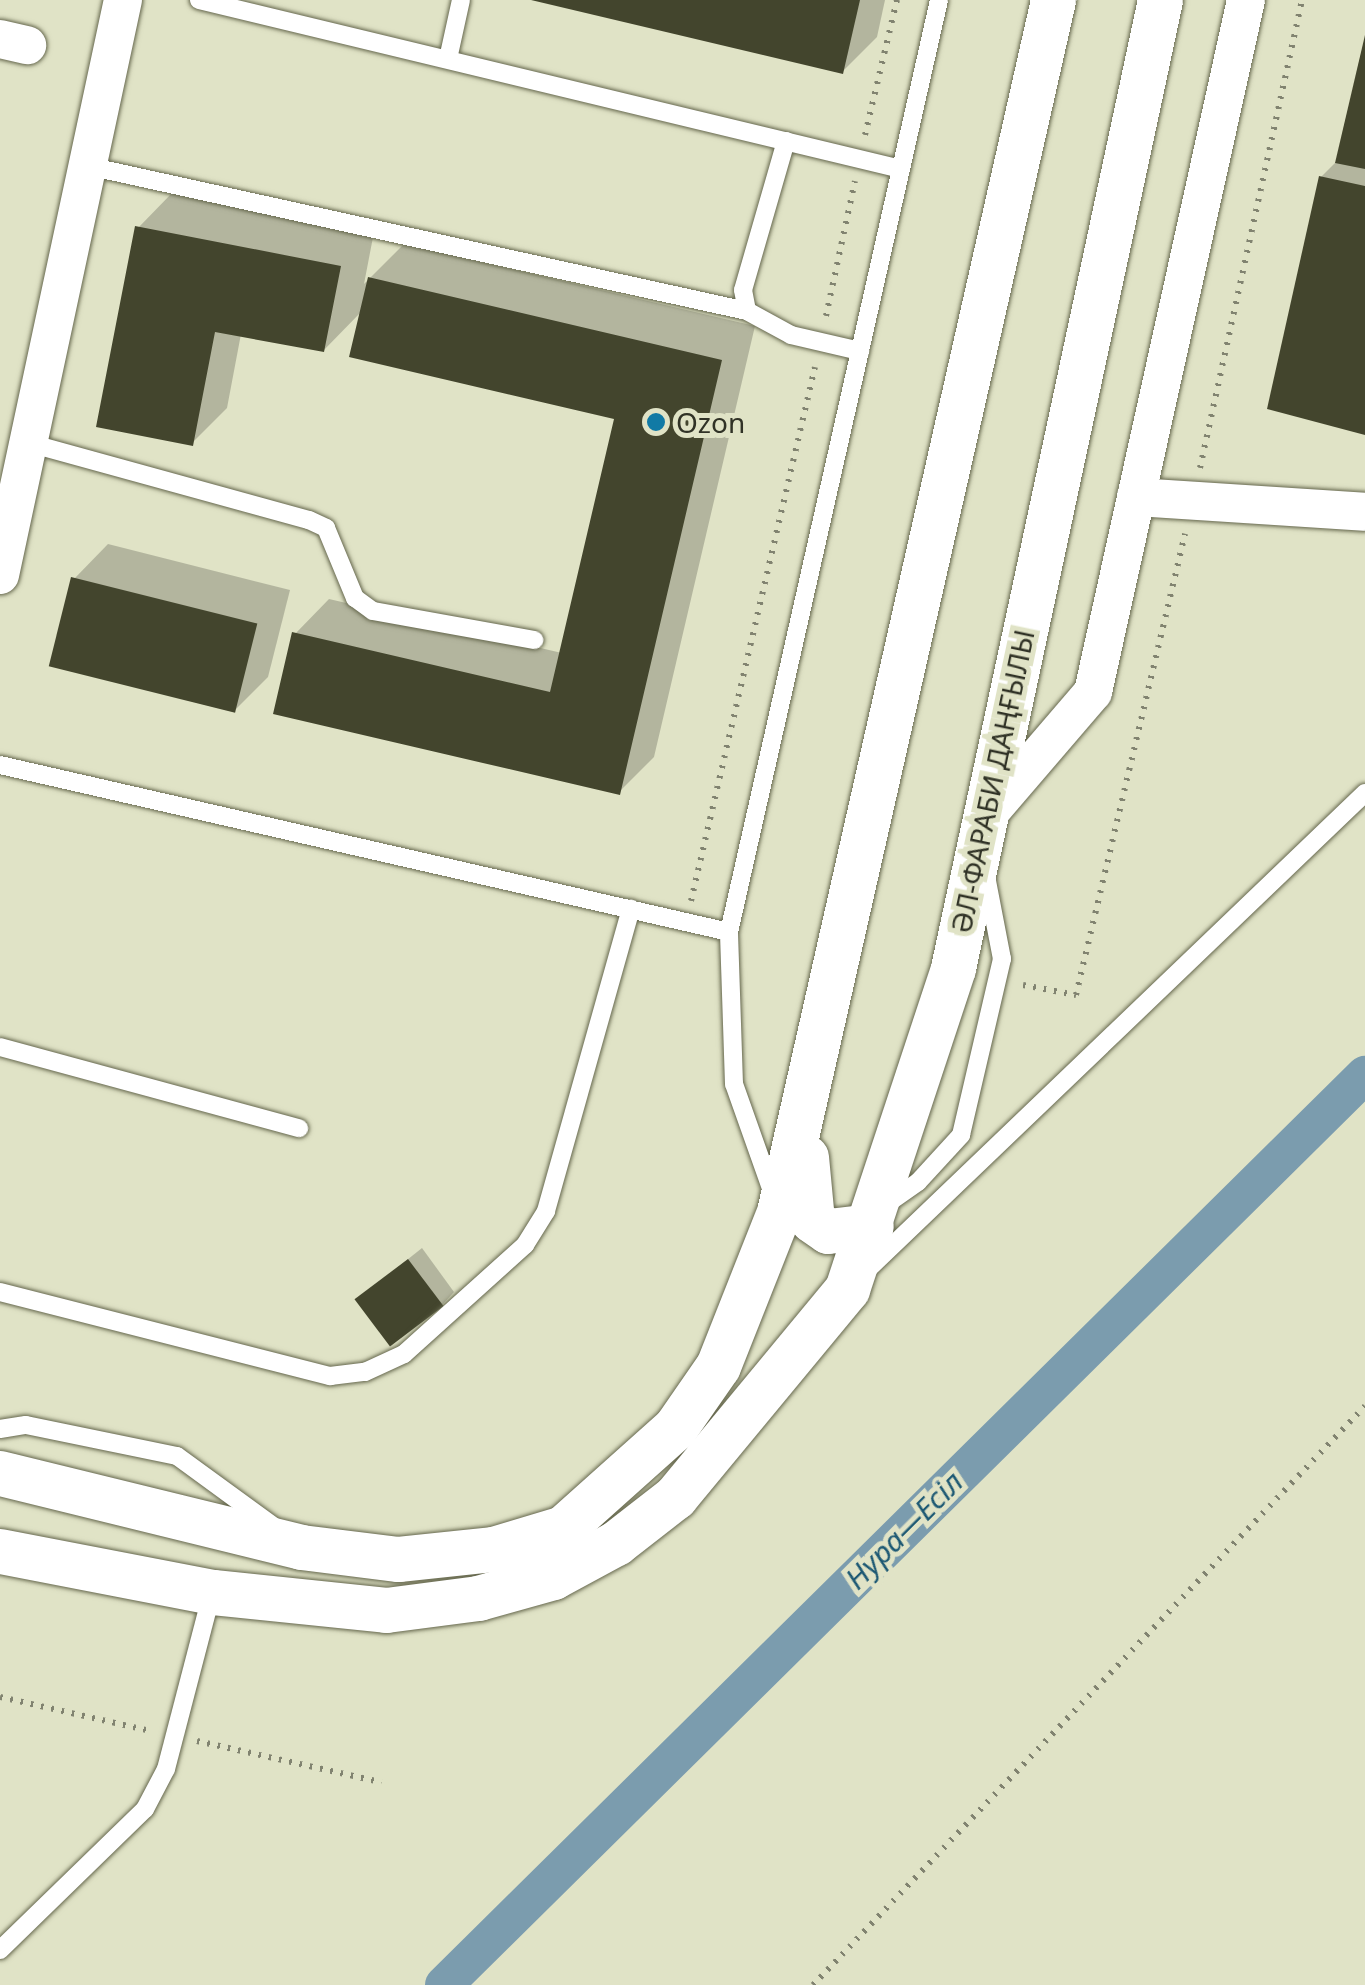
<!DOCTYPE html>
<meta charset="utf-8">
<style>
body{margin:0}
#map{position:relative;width:1365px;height:1985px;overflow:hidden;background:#e0e3c6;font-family:"Noto Sans",sans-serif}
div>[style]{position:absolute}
.shadow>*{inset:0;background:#0003}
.canal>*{height:38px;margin:-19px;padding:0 19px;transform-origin:19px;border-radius:19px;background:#7b9cae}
.building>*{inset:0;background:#43452d;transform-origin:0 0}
.path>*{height:6px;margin-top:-3px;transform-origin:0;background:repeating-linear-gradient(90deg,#818370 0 2.5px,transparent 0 10.5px)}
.roads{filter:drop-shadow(0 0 2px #65674d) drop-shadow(0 0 2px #65674d)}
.service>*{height:18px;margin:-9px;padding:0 9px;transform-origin:9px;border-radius:9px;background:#fff}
.minor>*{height:38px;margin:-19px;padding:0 19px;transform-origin:19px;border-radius:19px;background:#fff}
.tertiary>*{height:45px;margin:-22.5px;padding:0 22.5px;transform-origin:22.5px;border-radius:22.5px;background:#fff}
.dots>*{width:28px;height:28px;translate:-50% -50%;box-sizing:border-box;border:5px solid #e0e3c6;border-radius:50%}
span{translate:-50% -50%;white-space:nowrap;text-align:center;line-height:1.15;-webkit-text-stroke:10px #e0e3c6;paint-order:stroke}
.poi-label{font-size:28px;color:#303226}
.left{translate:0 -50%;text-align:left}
.street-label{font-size:28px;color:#303226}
.water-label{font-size:30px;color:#1c5873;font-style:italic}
</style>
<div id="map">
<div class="shadow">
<i style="clip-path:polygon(535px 0,885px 0,877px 37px,842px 72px)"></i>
<i style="clip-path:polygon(1365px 40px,1365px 432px,1321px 177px,1338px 160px)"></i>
<i style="clip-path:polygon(172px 193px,374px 232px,364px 284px,404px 244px,755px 326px,654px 757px,619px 792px,295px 634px,329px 599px,562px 653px,617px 417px,362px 311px,324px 350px,241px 334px,227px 408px,192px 443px,138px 228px)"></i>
<i style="clip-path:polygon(108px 544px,290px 590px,268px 677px,234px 711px,74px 579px)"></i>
<i style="clip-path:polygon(422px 1248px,454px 1292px,442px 1305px,358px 1299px)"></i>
</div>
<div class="canal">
<i style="left:444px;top:1985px;width:1295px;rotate:-44.66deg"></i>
</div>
<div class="building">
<i style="clip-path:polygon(531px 0,860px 0,843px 74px)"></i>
<i style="clip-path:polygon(1365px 35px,1365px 169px,1335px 163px)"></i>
<i style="clip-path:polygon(1319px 176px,1365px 186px,1365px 435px,1267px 409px)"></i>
<i style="clip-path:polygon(135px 226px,341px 266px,324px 352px,215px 332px,193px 446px,96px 427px)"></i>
<i style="clip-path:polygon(368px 277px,722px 360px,620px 795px,273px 714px,292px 632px,550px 692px,614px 419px,349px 357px)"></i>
<i style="left:71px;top:577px;width:192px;height:92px;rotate:14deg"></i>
<i style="left:408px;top:1259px;width:59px;height:67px;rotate:53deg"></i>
</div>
<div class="path">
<i style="left:865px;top:135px;width:139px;rotate:-76.7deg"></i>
<i style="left:826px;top:316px;width:138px;rotate:-77.9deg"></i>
<i style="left:1200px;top:468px;width:479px;rotate:-77.7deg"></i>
<i style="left:691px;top:901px;width:548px;rotate:-76.93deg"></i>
<i style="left:1023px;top:985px;width:54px;rotate:10.7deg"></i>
<i style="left:1076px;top:995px;width:474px;rotate:-76.7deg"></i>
<i style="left:0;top:1697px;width:155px;rotate:12.7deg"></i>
<i style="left:197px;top:1741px;width:189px;rotate:12.6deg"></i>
<i style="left:813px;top:1985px;width:800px;rotate:-46.37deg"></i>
</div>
<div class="roads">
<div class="service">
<i style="left:199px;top:0;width:722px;rotate:13.54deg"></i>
<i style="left:448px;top:59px;width:60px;rotate:-77.6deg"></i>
<i style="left:786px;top:141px;width:155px;rotate:106.1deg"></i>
<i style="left:743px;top:290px;width:21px;rotate:79deg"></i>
<i style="left:747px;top:311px;width:50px;rotate:28.6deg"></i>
<i style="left:791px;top:335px;width:71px;rotate:13.1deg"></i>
<i style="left:88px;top:166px;width:675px;rotate:12.41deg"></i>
<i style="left:29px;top:443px;width:290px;rotate:15.4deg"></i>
<i style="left:309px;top:520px;width:19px;rotate:25deg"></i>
<i style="left:326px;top:528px;width:76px;rotate:67.5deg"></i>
<i style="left:355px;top:598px;width:22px;rotate:36deg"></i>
<i style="left:373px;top:611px;width:164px;rotate:10.2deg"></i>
<i style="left:0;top:765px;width:748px;rotate:12.9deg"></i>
<i style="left:0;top:1047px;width:310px;rotate:15.2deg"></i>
<i style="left:773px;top:1194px;width:117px;rotate:-109.5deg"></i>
<i style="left:734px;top:1084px;width:152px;rotate:-91.9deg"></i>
<i style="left:729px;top:932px;width:955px;rotate:-77.3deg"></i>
<i style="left:885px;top:1205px;width:40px;rotate:-34.9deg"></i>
<i style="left:918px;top:1182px;width:64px;rotate:-47.5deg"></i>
<i style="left:961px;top:1135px;width:181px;rotate:-76.9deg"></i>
<i style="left:1002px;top:959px;width:85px;rotate:-100.9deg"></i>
<i style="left:866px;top:1271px;width:691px;rotate:-43.77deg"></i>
<i style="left:0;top:1292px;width:341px;rotate:14.3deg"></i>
<i style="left:330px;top:1376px;width:35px;rotate:-7deg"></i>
<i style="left:365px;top:1372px;width:43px;rotate:-24.8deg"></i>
<i style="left:404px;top:1354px;width:163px;rotate:-42deg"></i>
<i style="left:525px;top:1245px;width:40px;rotate:-58deg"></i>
<i style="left:546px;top:1211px;width:314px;rotate:-74.3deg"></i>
<i style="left:0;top:1429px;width:26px;rotate:-9deg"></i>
<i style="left:26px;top:1425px;width:154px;rotate:11.6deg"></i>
<i style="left:177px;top:1456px;width:119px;rotate:36.1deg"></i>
<i style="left:0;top:1950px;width:202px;rotate:-44.2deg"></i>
<i style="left:145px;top:1809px;width:45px;rotate:-62.3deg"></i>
<i style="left:166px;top:1769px;width:182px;rotate:-75.4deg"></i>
</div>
<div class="minor">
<i style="left:0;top:39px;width:28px;rotate:13deg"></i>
<i style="left:1136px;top:497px;width:229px;rotate:3.7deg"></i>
<i style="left:0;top:575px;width:588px;rotate:-77.93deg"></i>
<i style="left:985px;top:818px;width:166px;rotate:-49.4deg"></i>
<i style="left:1093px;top:692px;width:709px;rotate:-77.53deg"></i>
</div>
<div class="tertiary">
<i style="left:806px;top:1157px;width:63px;rotate:84.6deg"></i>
<i style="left:812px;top:1220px;width:19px;rotate:35deg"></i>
<i style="left:828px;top:1231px;width:43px;rotate:-6.6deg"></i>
<i style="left:0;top:1473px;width:310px;rotate:13.8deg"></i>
<i style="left:301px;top:1547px;width:98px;rotate:7.1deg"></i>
<i style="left:398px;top:1559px;width:96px;rotate:-6deg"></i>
<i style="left:493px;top:1549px;width:73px;rotate:-16.7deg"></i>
<i style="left:563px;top:1528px;width:150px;rotate:-41.8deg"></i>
<i style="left:675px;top:1428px;width:75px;rotate:-55.3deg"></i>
<i style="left:718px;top:1366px;width:166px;rotate:-68.4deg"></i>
<i style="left:779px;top:1212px;width:1243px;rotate:-77.26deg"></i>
<i style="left:0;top:1551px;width:217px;rotate:10.9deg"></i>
<i style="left:213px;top:1592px;width:174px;rotate:5.9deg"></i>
<i style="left:386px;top:1610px;width:93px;rotate:-7.4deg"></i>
<i style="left:478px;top:1598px;width:78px;rotate:-15.6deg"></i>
<i style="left:553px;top:1577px;width:72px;rotate:-28.4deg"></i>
<i style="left:616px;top:1543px;width:75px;rotate:-37.9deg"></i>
<i style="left:675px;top:1497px;width:270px;rotate:-50.4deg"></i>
<i style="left:847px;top:1289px;width:338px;rotate:-71.7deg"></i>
<i style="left:953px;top:968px;width:990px;rotate:-77.93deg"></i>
</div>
</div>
<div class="dots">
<i style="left:656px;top:422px;background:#117aa5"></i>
</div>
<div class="poi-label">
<span class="left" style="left:676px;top:422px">Ozon</span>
</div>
<div class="street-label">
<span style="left:992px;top:781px;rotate:-78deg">ӘЛ-ФАРАБИ ДАҢҒЫЛЫ</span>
</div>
<div class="water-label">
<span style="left:904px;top:1530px;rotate:-45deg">Нура—Есіл</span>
</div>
</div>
